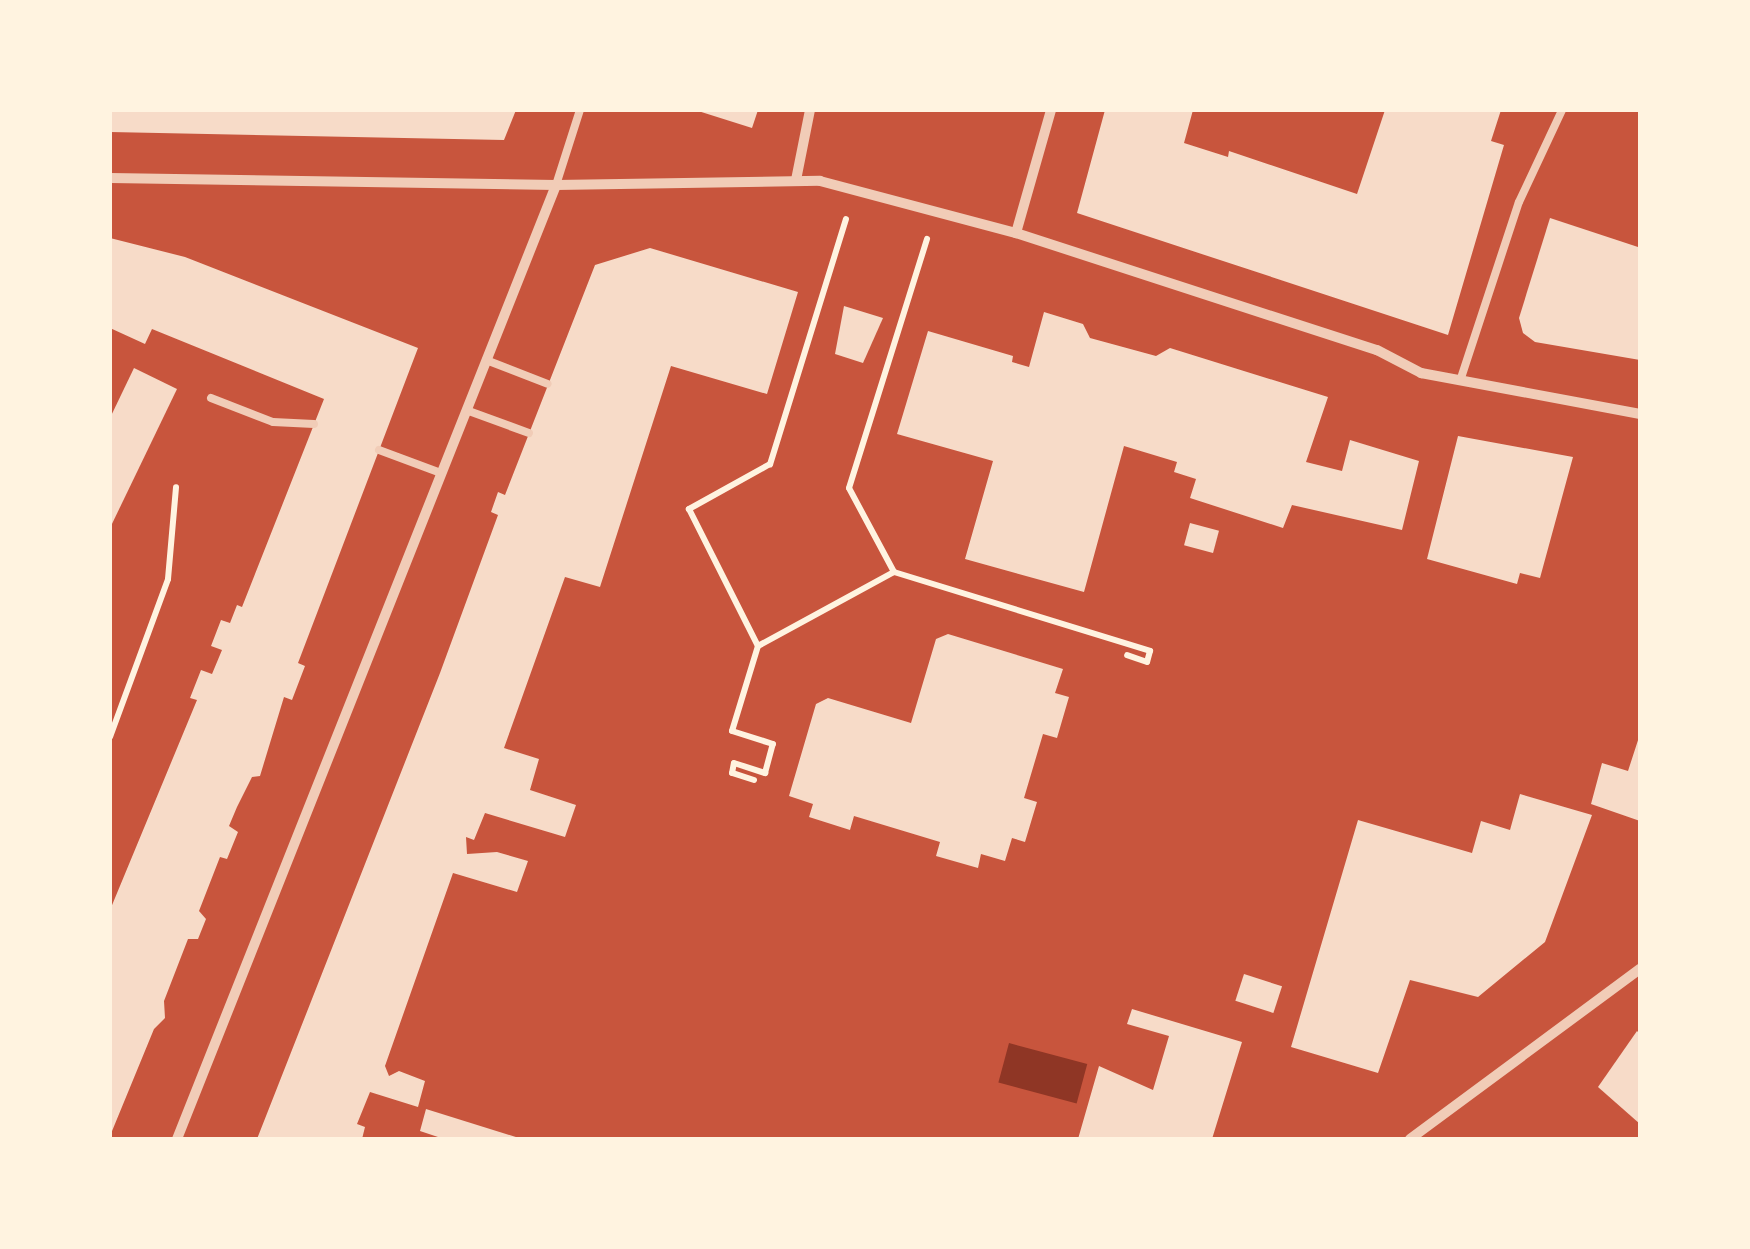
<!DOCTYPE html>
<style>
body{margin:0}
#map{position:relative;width:1750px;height:1249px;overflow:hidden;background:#c8553d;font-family:Inter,sans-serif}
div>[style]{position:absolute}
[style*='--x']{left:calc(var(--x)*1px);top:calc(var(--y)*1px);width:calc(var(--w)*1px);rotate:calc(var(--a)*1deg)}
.water>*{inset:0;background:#8f3625;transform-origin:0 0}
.building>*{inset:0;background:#f7dbc8;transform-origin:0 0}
.path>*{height:6px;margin:-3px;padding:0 3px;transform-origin:3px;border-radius:3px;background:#fff3e0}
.service>*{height:8px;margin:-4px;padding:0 4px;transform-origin:4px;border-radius:4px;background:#f1ccb7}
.minor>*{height:10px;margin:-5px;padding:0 5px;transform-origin:5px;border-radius:5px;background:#f1ccb7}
span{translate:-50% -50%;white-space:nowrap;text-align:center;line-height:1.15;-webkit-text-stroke:10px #fff3e0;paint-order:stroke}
.frame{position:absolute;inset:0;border:112px solid #fff3e0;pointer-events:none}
</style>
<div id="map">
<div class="water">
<div style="left:1009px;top:1043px;width:81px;height:41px;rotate:15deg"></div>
</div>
<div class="building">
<div style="clip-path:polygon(110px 110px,516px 110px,504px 140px,110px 132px)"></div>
<div style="clip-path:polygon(695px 110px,758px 110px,752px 128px)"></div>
<div style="clip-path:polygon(1105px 110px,1193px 110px,1184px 143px,1228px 157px,1229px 151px,1357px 194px,1385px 110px,1501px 110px,1491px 141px,1504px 145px,1448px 335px,1077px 213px)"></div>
<div style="clip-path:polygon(1550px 218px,1638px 247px,1640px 360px,1535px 342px,1523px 333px,1519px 318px)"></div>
<div style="clip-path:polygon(110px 238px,185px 257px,418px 348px,298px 663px,305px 666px,292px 700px,284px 697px,260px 776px,252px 777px,237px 807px,229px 826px,238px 832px,227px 859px,220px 857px,199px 911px,206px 919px,198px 939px,188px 939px,164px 1001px,165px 1018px,154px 1029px,110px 1136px,110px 910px,197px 700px,190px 698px,201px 670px,212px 674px,222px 650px,211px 646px,221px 620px,230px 623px,237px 605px,242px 607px,324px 399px,152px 329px,145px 344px,110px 328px)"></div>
<div style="clip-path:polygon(650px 248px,798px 292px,767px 394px,671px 366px,600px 587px,565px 577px,504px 748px,539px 759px,530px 790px,576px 805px,565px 837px,485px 813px,474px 840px,466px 837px,467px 854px,497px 852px,528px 861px,517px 892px,453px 873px,385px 1066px,389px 1076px,399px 1071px,425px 1081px,418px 1107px,370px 1092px,357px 1124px,365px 1127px,362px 1139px,257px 1139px,440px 673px,498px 515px,491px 512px,498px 492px,505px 495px,595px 265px)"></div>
<div style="clip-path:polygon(844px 306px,883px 318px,863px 363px,835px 354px)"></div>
<div style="clip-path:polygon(1044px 312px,1083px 324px,1090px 338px,1156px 356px,1170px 348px,1328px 397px,1306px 462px,1342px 471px,1350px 440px,1419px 461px,1402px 530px,1292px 505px,1283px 528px,1190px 498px,1196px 479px,1174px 472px,1177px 462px,1124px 446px,1084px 592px,965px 559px,993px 461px,897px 434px,928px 331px,1013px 356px,1012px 362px,1029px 367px)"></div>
<div style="clip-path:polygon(134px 368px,177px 389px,110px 528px,110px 418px)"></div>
<div style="clip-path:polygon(1458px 436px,1573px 457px,1540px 578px,1520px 573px,1517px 584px,1427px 559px)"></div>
<div style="left:1190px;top:523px;width:30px;height:23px;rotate:15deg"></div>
<div style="clip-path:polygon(948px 634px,1063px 669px,1055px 693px,1069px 697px,1057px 738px,1043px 734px,1024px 798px,1037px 802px,1025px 842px,1012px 838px,1005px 861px,981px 854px,978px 868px,936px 856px,940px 842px,854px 816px,850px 830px,809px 817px,813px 804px,789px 796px,816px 704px,828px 698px,911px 723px,936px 639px)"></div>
<div style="clip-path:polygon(1640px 734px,1640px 821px,1591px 804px,1602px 763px,1628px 771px)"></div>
<div style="clip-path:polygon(1520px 794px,1592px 815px,1545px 942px,1478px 997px,1410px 980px,1378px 1073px,1291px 1047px,1358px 820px,1472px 853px,1481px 821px,1510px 830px)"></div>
<div style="left:1244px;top:974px;width:40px;height:28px;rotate:18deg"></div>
<div style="clip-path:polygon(1132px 1009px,1242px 1042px,1212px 1139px,1078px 1139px,1099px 1066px,1153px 1090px,1169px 1036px,1127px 1024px)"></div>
<div style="clip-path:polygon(1637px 1031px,1640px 1034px,1640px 1124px,1598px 1087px)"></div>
<div style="clip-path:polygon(426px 1109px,519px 1138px,518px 1139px,444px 1139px,420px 1131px)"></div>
</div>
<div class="path">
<div style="--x:846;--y:219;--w:257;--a:107.2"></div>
<div style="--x:770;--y:464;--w:93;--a:150.9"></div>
<div style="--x:689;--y:509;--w:153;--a:63.3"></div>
<div style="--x:758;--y:646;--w:155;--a:-28.6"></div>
<div style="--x:894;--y:572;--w:95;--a:-118.2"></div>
<div style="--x:849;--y:488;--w:261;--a:-72.6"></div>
<div style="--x:894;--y:572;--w:268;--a:17.1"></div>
<div style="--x:1150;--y:651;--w:11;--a:105"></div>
<div style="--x:1147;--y:662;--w:21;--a:-161"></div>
<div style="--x:110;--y:737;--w:168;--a:-69.8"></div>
<div style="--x:168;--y:579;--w:92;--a:-85"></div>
<div style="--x:754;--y:780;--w:23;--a:-162"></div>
<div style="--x:732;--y:773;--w:10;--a:-79"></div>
<div style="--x:734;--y:763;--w:33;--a:18"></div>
<div style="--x:765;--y:773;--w:30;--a:-75"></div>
<div style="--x:773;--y:744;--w:43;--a:-162.4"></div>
<div style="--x:732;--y:731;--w:89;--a:-73"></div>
</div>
<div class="service">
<div style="--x:556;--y:185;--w:79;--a:-72.3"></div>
<div style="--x:486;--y:360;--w:66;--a:21.2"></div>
<div style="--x:1460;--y:381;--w:188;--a:-71.8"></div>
<div style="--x:1519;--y:202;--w:102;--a:-64.9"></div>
<div style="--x:211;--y:398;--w:66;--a:21.2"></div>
<div style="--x:273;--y:422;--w:41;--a:2.8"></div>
<div style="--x:466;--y:410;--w:67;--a:20.1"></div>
<div style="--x:379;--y:450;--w:66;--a:20.4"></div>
</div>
<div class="minor">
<div style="--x:110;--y:178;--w:446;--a:0.9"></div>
<div style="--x:556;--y:185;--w:264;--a:-0.9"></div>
<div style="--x:820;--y:181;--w:203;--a:14.9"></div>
<div style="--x:1016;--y:233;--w:379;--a:18"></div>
<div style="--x:1377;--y:350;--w:50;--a:27.6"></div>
<div style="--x:1421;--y:373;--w:223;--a:10.6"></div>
<div style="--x:796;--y:180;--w:71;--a:-78.7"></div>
<div style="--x:1016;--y:233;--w:128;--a:-74.1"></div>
<div style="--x:177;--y:1139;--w:1027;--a:-68.33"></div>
<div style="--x:1410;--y:1139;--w:286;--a:-36.5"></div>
</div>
<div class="frame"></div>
</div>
